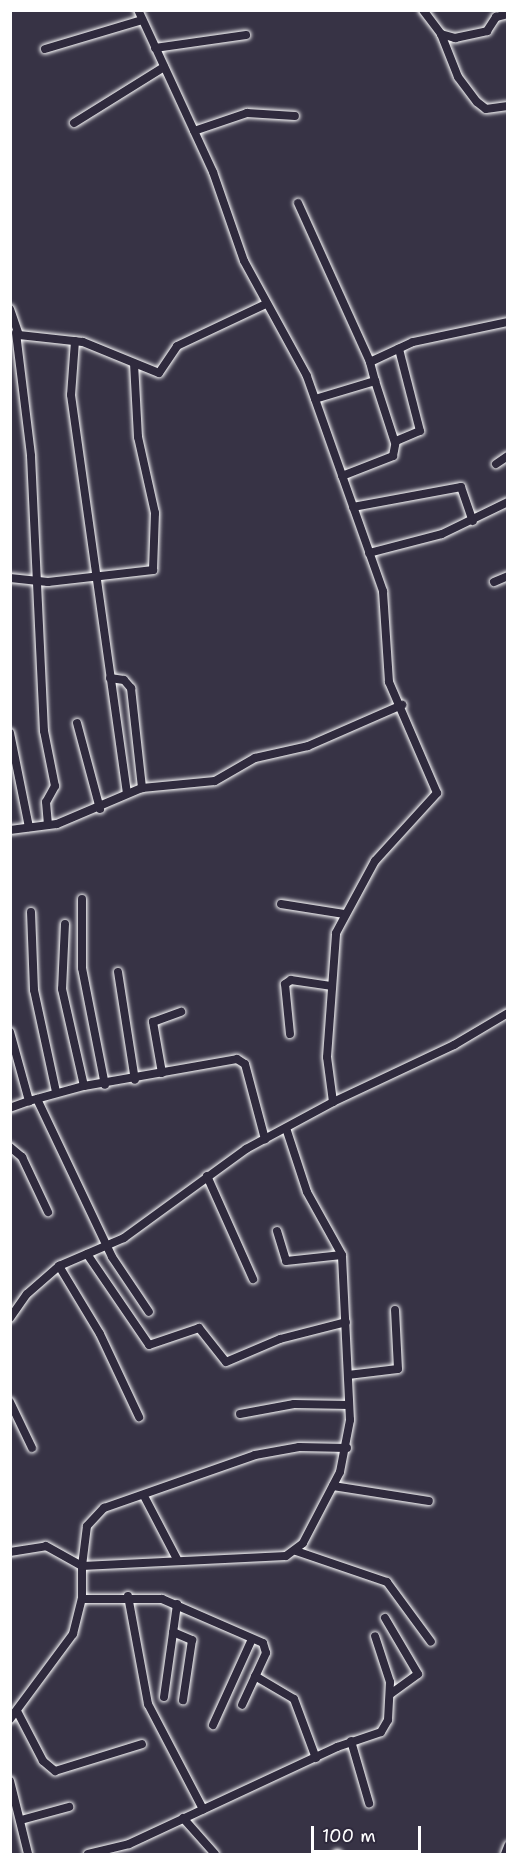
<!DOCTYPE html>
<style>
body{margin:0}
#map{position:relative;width:518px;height:1865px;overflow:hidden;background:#373345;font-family:"Shantell Sans",sans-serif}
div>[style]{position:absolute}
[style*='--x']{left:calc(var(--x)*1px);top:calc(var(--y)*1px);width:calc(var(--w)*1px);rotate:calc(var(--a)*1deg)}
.roads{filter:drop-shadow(0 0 2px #fff) drop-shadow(0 0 2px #fff)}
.minor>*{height:8px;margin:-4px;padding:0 4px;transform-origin:4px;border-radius:4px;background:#2f2a3d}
span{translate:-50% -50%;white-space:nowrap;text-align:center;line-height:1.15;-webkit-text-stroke:4.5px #2f2a3d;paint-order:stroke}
.frame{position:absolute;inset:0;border:12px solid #fff;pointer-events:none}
.scale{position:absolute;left:311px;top:1826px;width:110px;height:27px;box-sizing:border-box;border:3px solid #fff;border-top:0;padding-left:8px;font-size:18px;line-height:21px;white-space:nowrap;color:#fff;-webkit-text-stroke:4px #2f2a3d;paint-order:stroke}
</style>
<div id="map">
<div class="roads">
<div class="minor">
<div style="--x:423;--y:10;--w:30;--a:53"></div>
<div style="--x:441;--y:34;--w:15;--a:16"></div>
<div style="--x:455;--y:38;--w:33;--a:-12"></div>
<div style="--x:487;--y:31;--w:17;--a:-57"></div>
<div style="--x:496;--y:17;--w:12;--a:-14"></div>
<div style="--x:441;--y:34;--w:46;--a:68.4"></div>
<div style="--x:458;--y:77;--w:31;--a:53"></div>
<div style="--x:477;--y:102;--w:11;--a:38"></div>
<div style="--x:486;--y:109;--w:22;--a:-8"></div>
<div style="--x:155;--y:48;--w:92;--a:-8.1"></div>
<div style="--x:45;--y:49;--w:101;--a:-16.6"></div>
<div style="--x:74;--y:123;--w:106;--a:-31.9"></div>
<div style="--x:194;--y:131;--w:56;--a:-18.8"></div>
<div style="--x:247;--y:113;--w:48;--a:3.6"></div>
<div style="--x:298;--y:203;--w:175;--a:65.6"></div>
<div style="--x:10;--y:309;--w:28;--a:71"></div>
<div style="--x:19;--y:335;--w:64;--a:6.2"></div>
<div style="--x:83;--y:342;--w:82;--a:22.2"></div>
<div style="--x:159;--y:373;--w:32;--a:-56"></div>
<div style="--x:177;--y:346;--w:98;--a:-25.3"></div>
<div style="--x:16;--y:333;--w:124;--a:83"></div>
<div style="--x:31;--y:456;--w:275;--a:87.3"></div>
<div style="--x:44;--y:731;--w:56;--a:78.7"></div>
<div style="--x:55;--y:786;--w:18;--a:119"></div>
<div style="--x:46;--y:802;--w:22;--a:85"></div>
<div style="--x:75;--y:341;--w:54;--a:94.2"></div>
<div style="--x:71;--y:395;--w:402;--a:82"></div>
<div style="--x:375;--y:381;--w:65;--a:72.1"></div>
<div style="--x:315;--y:399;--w:63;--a:-16.7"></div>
<div style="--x:375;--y:381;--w:20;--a:-105"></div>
<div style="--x:370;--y:362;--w:47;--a:-24.9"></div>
<div style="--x:413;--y:342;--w:97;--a:-11.9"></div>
<div style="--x:496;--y:464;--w:14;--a:-34"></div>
<div style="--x:342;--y:476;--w:55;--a:-21.4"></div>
<div style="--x:393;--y:456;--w:15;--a:-79"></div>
<div style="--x:396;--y:441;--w:26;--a:-23"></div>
<div style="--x:420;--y:431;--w:85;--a:-104.4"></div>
<div style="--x:353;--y:507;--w:110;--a:-10.5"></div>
<div style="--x:461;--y:487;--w:36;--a:71"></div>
<div style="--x:369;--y:553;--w:75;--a:-14.6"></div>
<div style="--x:442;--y:534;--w:73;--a:-25.9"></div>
<div style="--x:10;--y:578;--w:38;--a:6"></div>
<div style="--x:48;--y:582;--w:106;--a:-6.5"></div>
<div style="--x:153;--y:570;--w:57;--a:-88"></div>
<div style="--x:155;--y:513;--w:78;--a:-102.6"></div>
<div style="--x:138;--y:437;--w:73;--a:-93.1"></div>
<div style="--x:494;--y:582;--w:15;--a:-23"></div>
<div style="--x:110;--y:678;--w:14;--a:8"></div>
<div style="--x:124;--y:680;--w:11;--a:49"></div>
<div style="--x:131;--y:688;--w:101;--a:83.7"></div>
<div style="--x:77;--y:723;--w:89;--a:75"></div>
<div style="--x:10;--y:733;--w:96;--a:78.6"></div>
<div style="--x:10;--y:830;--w:47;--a:-7.3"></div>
<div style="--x:57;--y:824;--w:92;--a:-23"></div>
<div style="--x:142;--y:788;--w:73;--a:-5.5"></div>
<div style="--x:215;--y:781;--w:46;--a:-29.9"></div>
<div style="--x:255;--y:758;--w:54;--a:-12.8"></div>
<div style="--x:308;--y:746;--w:103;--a:-23.6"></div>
<div style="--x:82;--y:899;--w:69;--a:90"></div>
<div style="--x:82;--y:968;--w:119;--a:78.9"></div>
<div style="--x:281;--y:904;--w:64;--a:9"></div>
<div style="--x:31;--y:912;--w:78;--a:87.8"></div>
<div style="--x:34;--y:990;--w:104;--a:77.8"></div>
<div style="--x:65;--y:924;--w:65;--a:92.6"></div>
<div style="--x:62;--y:989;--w:99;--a:77.2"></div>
<div style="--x:118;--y:972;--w:109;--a:81.1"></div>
<div style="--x:10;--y:1032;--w:72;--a:74.6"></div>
<div style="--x:29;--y:1101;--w:20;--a:160"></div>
<div style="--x:290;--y:1034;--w:50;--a:-95.7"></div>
<div style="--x:285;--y:984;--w:7;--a:-34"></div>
<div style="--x:291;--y:980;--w:40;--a:8.5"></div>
<div style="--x:162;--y:1073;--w:52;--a:-100"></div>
<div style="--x:153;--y:1022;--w:30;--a:-20"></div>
<div style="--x:37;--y:1099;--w:175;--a:64.6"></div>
<div style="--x:112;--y:1257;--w:66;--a:56.1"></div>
<div style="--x:29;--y:1101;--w:57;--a:-15.3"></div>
<div style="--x:84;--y:1086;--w:155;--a:-10"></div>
<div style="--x:237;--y:1059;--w:9;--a:32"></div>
<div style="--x:245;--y:1064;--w:78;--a:75.1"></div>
<div style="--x:333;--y:1102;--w:134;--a:-25.2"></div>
<div style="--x:454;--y:1045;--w:63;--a:-30.7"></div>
<div style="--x:10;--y:1147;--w:16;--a:40"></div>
<div style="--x:22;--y:1157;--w:61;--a:64.7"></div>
<div style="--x:207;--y:1176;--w:113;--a:65.9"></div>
<div style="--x:277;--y:1231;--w:31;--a:73"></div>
<div style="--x:286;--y:1261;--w:56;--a:-6.1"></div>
<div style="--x:87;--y:1254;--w:110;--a:55.7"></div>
<div style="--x:149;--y:1345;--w:53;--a:-18.8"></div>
<div style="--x:199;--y:1328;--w:43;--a:51.5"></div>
<div style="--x:226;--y:1362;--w:59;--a:-23.1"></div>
<div style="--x:280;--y:1339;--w:68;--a:-14.4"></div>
<div style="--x:59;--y:1266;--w:79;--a:58.9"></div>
<div style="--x:100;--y:1334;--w:92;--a:64.8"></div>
<div style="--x:10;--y:1318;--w:29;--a:-55"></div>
<div style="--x:27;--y:1294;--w:43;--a:-41.2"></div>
<div style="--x:59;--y:1266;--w:71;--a:-23.3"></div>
<div style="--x:124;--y:1238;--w:151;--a:-36.1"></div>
<div style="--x:246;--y:1149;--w:99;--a:-28.4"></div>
<div style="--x:333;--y:1102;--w:45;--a:-97.6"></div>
<div style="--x:327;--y:1057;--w:124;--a:-85.8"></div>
<div style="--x:336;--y:933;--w:82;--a:-61.6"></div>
<div style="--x:375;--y:861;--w:92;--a:-47.6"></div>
<div style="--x:437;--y:793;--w:121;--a:-113.4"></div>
<div style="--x:389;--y:682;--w:91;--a:-93.8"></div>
<div style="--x:383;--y:591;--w:228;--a:-109.5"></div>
<div style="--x:307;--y:376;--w:131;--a:-118.7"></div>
<div style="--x:244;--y:261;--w:94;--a:-109.2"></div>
<div style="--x:213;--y:172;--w:179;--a:-114.8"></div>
<div style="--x:348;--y:1375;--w:50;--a:-6.8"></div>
<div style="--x:398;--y:1369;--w:59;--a:-92.9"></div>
<div style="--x:10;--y:1402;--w:51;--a:64.4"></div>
<div style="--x:240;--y:1414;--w:55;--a:-10.5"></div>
<div style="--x:294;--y:1404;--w:55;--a:1"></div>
<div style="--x:333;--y:1486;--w:97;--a:8.9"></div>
<div style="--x:144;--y:1496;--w:71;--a:62.4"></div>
<div style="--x:296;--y:1551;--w:96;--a:18.8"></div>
<div style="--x:387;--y:1582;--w:74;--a:53.7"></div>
<div style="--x:10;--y:1552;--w:36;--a:-9"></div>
<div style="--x:46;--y:1546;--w:41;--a:29.1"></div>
<div style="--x:82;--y:1566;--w:40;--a:-82.9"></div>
<div style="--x:87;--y:1526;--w:25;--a:-47"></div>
<div style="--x:104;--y:1508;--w:160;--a:-19.3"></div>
<div style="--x:255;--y:1455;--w:45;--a:-10.3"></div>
<div style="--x:299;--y:1447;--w:48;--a:1.2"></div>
<div style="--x:128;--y:1596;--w:110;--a:79.5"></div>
<div style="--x:148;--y:1704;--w:119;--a:62.4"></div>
<div style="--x:82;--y:1599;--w:80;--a:0"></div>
<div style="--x:162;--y:1599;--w:110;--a:23.5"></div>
<div style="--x:263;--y:1643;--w:10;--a:73"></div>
<div style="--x:266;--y:1653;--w:57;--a:114.8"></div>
<div style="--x:385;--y:1618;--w:65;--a:59.5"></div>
<div style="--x:418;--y:1674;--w:34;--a:144"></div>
<div style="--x:173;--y:1632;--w:21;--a:23"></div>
<div style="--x:192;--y:1640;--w:61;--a:98.5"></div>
<div style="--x:255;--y:1676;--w:45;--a:30.5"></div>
<div style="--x:294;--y:1699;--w:63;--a:69.6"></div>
<div style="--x:164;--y:1697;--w:94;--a:-82"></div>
<div style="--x:17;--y:1711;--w:56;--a:62.5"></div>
<div style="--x:43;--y:1761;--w:16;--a:40"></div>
<div style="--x:55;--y:1771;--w:91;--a:-17.2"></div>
<div style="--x:10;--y:1719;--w:106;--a:-53.5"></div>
<div style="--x:73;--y:1634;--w:36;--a:-76"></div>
<div style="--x:82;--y:1599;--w:33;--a:-90"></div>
<div style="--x:82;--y:1566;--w:204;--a:-2.8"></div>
<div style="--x:286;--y:1556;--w:21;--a:-37"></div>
<div style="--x:303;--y:1543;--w:80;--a:-62.5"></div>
<div style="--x:340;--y:1472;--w:53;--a:-79.1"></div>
<div style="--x:350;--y:1420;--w:165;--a:-92.8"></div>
<div style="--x:342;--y:1255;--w:72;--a:-119.1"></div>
<div style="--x:307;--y:1192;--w:67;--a:-108.2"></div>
<div style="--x:213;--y:1725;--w:94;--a:-65.6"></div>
<div style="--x:351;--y:1741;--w:65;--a:73.8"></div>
<div style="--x:10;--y:1781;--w:75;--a:76.1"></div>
<div style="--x:183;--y:1818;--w:48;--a:48.4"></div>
<div style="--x:21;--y:1820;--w:50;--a:-15.2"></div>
<div style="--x:88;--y:1854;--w:42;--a:-13.7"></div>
<div style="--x:129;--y:1844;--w:230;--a:-25"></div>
<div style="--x:337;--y:1747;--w:46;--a:-18.8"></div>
<div style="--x:381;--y:1732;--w:14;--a:-60"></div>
<div style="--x:388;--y:1720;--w:38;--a:-87"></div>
<div style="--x:390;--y:1682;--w:48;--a:-108.1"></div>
<div style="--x:337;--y:1854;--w:1;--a:0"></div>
<div style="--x:505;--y:1854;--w:9;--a:-69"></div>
</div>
</div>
<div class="frame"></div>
<div class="scale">100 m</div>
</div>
